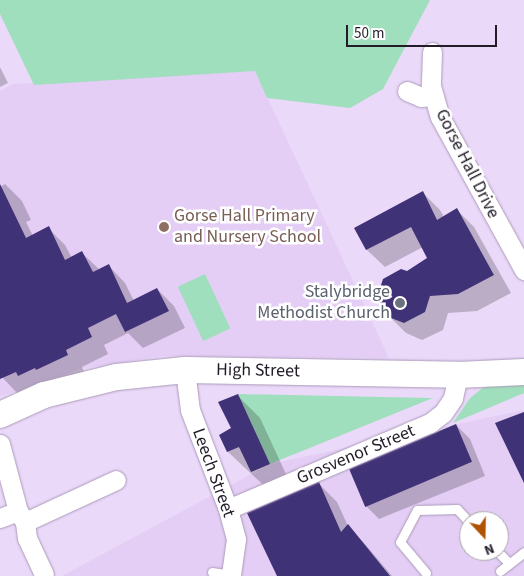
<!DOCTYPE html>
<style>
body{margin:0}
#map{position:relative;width:524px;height:576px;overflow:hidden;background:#ebd9f9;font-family:"Source Sans 3",sans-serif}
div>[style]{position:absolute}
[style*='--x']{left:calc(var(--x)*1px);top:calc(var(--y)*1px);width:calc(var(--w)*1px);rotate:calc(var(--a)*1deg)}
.built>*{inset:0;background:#e4cef5}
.green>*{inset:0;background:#9fdfbd;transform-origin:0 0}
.shadow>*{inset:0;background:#0003}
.building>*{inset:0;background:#403276;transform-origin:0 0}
.roads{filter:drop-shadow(0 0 1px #ab9ab9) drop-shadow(0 0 1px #ab9ab9)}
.lane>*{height:9px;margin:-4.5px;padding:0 4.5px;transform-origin:4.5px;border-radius:4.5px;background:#fff}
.street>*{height:19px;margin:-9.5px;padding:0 9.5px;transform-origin:9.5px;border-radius:9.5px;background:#fff}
.secondary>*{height:26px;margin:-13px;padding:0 13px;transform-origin:13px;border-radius:13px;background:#fff}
.dots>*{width:14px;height:14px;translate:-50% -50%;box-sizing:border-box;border:2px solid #fff;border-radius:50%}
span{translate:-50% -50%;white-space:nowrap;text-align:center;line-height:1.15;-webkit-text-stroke:5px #fff;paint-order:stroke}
.street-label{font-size:18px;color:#231c28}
.education-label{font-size:18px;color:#785e54}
.left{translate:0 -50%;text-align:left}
.worship-label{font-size:18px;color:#5b616d}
.right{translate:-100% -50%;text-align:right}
.north{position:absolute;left:459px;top:511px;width:50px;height:50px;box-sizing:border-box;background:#fff;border:1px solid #a7a4a9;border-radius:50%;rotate:159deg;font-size:14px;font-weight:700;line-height:20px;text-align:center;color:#231c28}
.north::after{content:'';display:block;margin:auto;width:18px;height:22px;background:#b05300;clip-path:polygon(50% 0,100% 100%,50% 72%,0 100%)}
.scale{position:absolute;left:346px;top:25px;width:151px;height:22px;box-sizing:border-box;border:2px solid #231c28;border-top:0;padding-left:6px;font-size:15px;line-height:18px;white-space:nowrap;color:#231c28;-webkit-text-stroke:4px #fff;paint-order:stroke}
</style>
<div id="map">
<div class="built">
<div style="clip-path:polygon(255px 71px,389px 358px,163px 356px,78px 369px,48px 382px,0 396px,0 91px,13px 84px)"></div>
<div style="clip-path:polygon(evenodd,524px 410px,524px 576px,62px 576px,270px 464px,524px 410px,469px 521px,499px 521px,499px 551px,469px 551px,469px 521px)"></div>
</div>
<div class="green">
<div style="clip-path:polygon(0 0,430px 0,383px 89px,350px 108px,267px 98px,255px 71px,34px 85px,0 14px)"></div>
<div style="left:205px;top:274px;width:60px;height:30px;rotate:65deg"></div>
<div style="clip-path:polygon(524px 384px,524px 393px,453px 423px,470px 398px,485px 386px)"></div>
<div style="clip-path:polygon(238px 394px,430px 398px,433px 398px,270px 464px)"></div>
</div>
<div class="shadow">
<div style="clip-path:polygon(0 67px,8px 83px,0 87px)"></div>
<div style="clip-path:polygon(5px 184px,22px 201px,31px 220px,26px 222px,33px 236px,48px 228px,65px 245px,72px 258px,82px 253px,100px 270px,109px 266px,125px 283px,134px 301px,157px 289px,174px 306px,185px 328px,143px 348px,128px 333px,104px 345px,108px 354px,82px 367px,84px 372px,19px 395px,0 375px,0 187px)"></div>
<div style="clip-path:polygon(423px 193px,440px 210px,444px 217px,457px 210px,474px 227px,511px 293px,477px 311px,448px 313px,443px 330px,422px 340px,406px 333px,388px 315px,407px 272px,429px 258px,423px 247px,385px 267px,367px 250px,355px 228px)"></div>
<div style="clip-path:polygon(237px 395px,260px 418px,292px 487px,274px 495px,228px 452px,221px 435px,232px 429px)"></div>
<div style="clip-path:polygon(456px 425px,470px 439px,485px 476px,379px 519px,365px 505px)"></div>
<div style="clip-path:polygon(319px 484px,337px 502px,348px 526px,365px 544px,392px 576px,278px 576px)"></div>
</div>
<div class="building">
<div style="clip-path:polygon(0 184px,26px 238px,49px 226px,65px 260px,82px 251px,93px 272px,109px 264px,127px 303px,157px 288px,169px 311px,125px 332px,116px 314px,88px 328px,92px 337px,66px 350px,68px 355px,36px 370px,35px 368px,18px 376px,16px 372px,0 379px)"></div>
<div style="clip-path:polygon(423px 191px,437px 220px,457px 208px,494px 275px,458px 294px,430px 296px,425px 312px,404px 323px,386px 316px,377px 297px,383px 279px,401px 269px,407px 271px,427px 258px,411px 227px,366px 250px,354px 228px)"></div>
<div style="clip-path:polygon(238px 394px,270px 464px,251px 472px,239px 447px,227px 452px,219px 435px,231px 428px,218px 402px)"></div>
<div style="clip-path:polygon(524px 412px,524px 483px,495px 423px)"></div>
<div style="left:456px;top:424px;width:41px;height:116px;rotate:67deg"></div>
<div style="clip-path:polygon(319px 482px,341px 532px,348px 524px,390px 576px,277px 576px,247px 513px)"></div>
</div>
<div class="roads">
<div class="lane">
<div style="--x:497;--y:551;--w:17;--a:45"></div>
<div style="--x:500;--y:571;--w:31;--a:-38"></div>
<div style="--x:212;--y:572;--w:19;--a:9"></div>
<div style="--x:426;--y:573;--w:40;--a:-130"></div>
<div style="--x:400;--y:542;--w:36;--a:-62"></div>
<div style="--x:417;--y:510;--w:40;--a:-1.4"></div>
<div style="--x:457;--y:509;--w:18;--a:47"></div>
</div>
<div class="street">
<div style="--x:432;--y:52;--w:34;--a:92"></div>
<div style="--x:431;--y:86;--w:32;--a:74"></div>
<div style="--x:440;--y:117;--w:175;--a:61.2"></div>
<div style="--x:407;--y:91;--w:15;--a:23"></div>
<div style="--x:421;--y:97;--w:13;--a:-4"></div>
<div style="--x:185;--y:370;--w:40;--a:82.9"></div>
<div style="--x:190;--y:410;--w:106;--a:69"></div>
<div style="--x:228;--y:509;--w:31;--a:75"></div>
<div style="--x:236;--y:539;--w:37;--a:98"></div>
<div style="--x:0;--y:444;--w:69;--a:75"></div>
<div style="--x:18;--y:511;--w:13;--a:58"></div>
<div style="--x:25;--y:522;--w:16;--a:83"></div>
<div style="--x:27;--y:538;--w:40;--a:65"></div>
<div style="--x:228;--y:509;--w:220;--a:-23.1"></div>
<div style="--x:430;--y:423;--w:16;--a:-38"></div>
<div style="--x:443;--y:413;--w:18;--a:-56"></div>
<div style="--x:453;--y:398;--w:24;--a:-78"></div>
<div style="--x:0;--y:518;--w:19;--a:-21"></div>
<div style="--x:25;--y:522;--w:100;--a:-24.8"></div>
</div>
<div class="secondary">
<div style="--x:0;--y:415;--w:48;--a:-24.4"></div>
<div style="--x:44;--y:395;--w:75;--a:-13.9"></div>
<div style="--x:117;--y:377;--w:68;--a:-5.9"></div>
<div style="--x:185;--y:370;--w:273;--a:1"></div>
<div style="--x:458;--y:375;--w:66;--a:-2.6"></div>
</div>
</div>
<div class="dots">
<div style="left:164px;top:227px;background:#8d6e63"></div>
<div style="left:400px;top:303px;background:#6b7280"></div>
</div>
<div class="street-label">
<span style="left:467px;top:164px;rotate:63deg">Gorse Hall Drive</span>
<span style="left:258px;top:371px;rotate:1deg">High Street</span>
<span style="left:356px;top:455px;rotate:-23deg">Grosvenor Street</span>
<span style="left:213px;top:473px;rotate:70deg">Leech Street</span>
</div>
<div class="education-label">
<span class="left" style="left:174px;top:227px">Gorse Hall Primary<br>and Nursery School</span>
</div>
<div class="worship-label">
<span class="right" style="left:390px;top:303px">Stalybridge<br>Methodist Church</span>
</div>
<div class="north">N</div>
<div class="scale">50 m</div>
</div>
